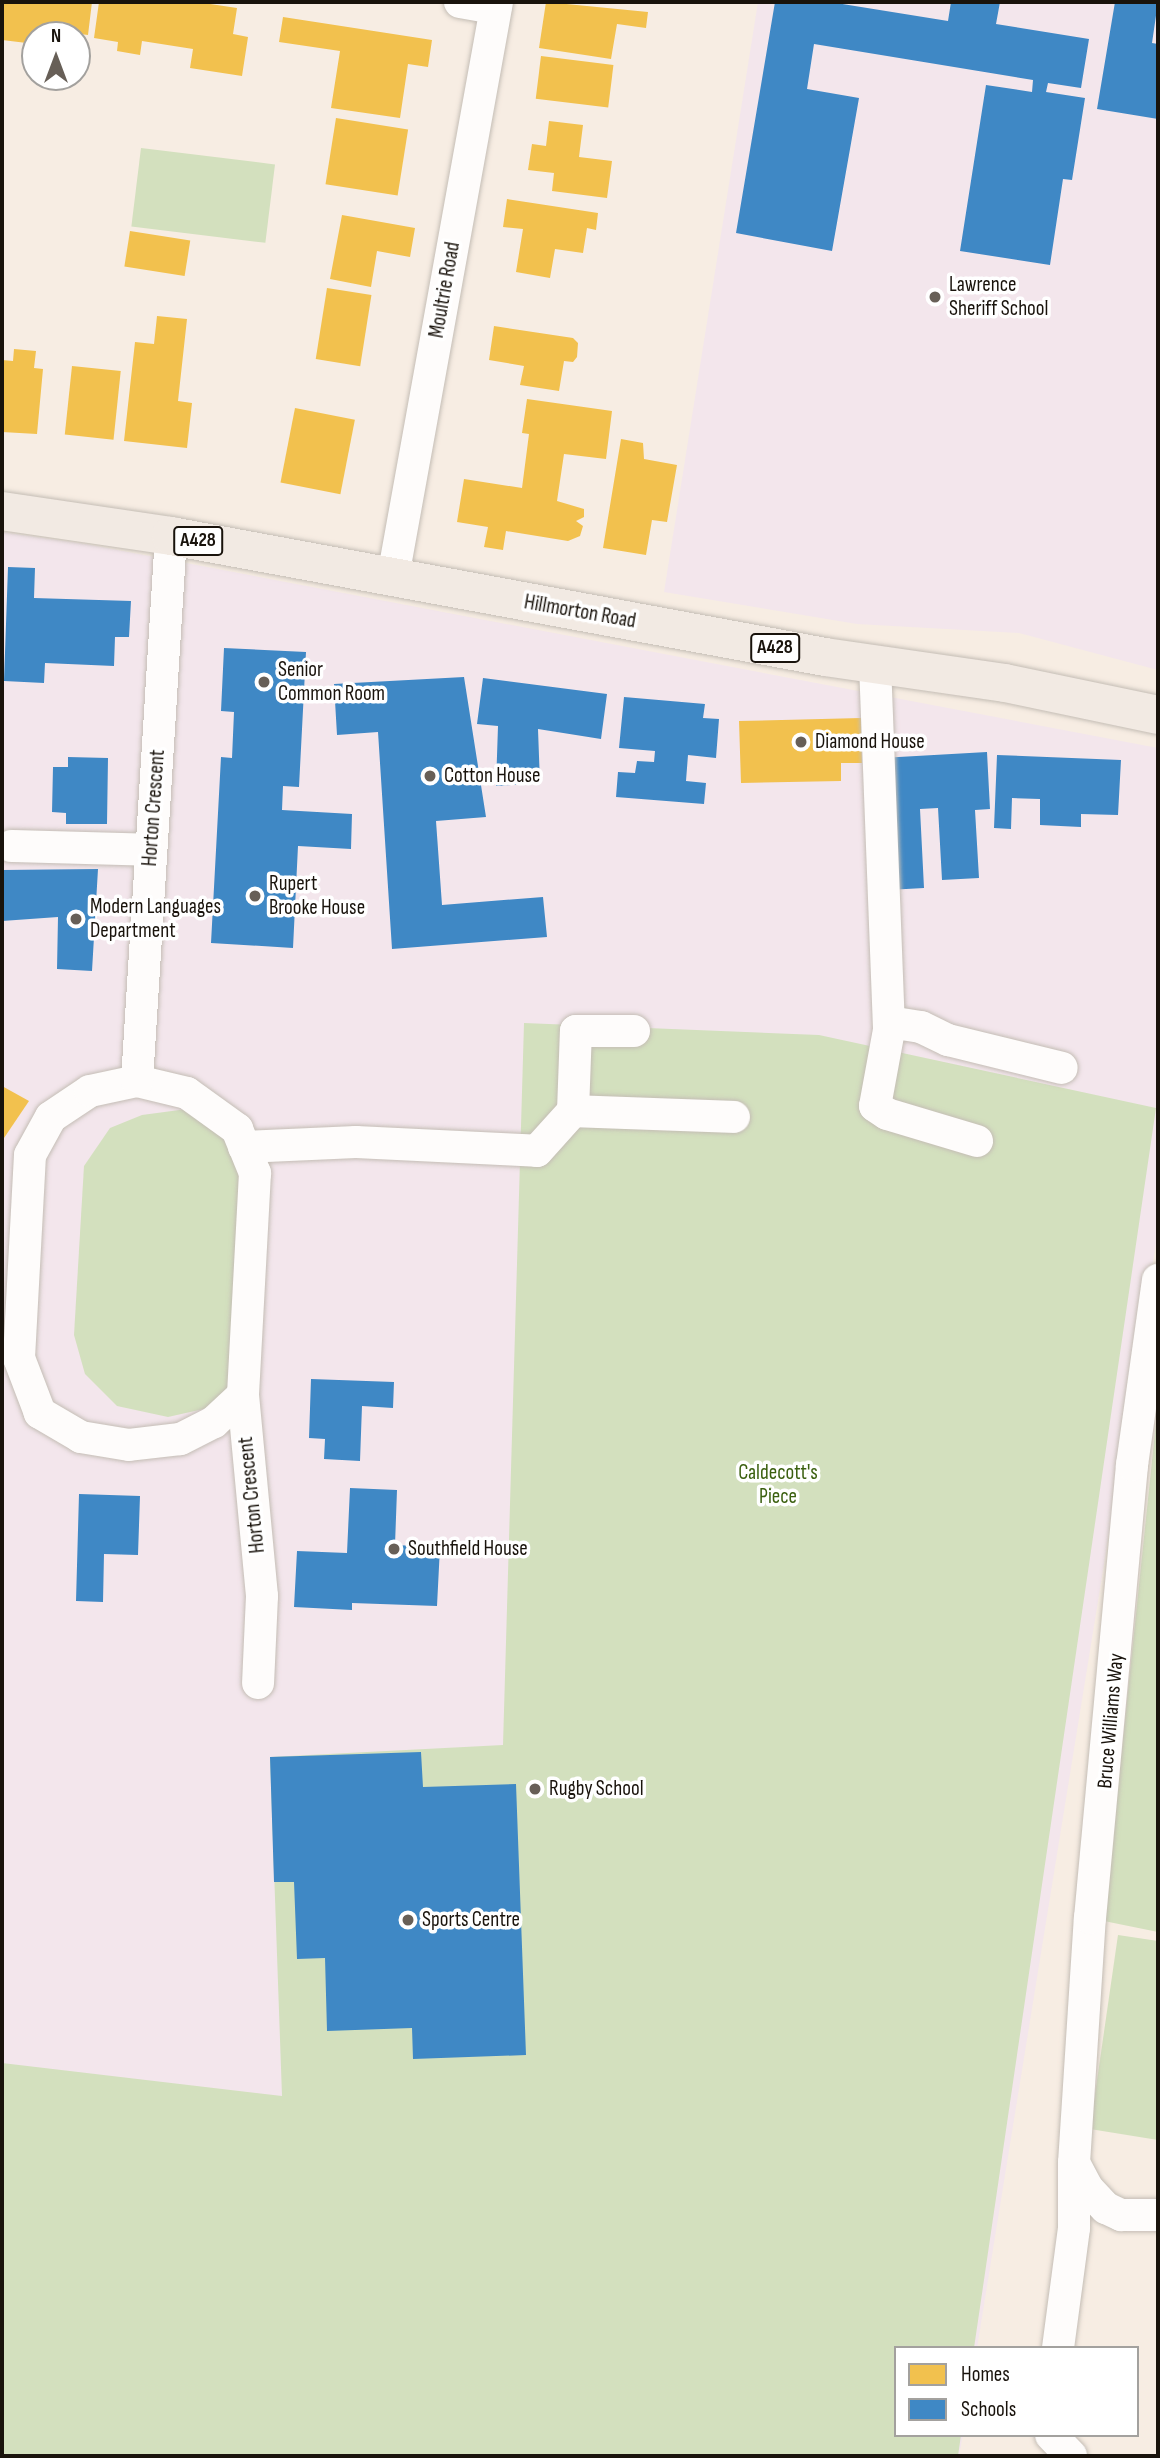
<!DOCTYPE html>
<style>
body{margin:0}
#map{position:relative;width:1160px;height:2458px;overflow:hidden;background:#f7ede3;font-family:"Sofia Sans Condensed",sans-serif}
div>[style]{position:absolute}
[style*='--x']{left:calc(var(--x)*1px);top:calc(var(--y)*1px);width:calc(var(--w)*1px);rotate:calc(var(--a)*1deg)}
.education>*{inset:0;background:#f3e6ec}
.green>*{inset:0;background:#d3e0be;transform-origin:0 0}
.homes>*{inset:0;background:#f2c14e;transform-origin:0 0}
.schools>*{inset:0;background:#3f88c5}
.roads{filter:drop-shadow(0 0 2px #c4bdb5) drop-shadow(0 0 2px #c4bdb5)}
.minor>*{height:32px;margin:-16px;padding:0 16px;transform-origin:16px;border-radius:16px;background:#fefcfb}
.highway>*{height:38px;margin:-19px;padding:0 19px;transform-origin:19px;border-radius:19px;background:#f2eae3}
.dots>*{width:19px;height:19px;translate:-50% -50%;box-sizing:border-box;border:4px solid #fff;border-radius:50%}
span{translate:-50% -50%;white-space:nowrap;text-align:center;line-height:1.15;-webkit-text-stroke:7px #fff;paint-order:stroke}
.shield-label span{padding:2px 5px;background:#fff;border:2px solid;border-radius:5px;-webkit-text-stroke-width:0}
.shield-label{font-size:19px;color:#19130c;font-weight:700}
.poi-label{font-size:21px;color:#19130c}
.left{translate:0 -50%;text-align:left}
.street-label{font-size:21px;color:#19130c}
.park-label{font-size:21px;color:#3b6010}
.frame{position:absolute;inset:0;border:4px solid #19130c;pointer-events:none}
.legend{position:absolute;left:894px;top:2346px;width:245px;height:91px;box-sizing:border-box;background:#fff;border:2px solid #a3a19e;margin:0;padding:9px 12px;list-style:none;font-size:21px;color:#19130c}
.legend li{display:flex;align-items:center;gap:14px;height:35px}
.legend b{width:35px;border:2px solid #a3a19e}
.north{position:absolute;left:21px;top:21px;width:70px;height:70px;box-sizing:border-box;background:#fff;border:2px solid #a3a19e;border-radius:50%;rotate:0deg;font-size:19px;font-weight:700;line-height:28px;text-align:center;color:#19130c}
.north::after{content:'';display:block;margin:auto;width:24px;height:32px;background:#675f57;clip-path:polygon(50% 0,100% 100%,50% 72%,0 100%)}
</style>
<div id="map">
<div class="education">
<div style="clip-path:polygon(758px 2px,1158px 2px,1158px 670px,1019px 633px,857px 624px,664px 592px)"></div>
<div style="clip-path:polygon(2px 532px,86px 544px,1158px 748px,1158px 1231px,977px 2348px,896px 2348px,896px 2435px,963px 2435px,959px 2456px,2px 2456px)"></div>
</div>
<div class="green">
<div style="left:141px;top:148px;width:135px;height:79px;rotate:7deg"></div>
<div style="clip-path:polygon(524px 1023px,819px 1035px,1156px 1108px,974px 2348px,896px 2348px,896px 2435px,961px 2435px,958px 2456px,2px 2456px,2px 2063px,282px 2096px,270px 1757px,503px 1745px)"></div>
<div style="clip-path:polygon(187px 1109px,253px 1143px,239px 1389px,208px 1408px,168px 1417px,117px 1406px,85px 1374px,74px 1335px,84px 1166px,110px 1128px,142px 1115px)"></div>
<div style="clip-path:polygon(1158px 1403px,1158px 1932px,1104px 1921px)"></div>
<div style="clip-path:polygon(1118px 1935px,1158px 1941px,1158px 2140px,1090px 2129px)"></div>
</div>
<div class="homes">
<div style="clip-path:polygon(2px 2px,92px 2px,88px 35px,42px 29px,41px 35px,35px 35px,35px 44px,2px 40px)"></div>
<div style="clip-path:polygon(99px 2px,197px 2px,237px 8px,233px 34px,248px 37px,242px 76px,190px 68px,193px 49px,142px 41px,140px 55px,117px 51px,118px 42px,94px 38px)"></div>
<div style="clip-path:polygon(546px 2px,648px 12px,646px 28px,617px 24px,611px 59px,539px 48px)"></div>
<div style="clip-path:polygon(283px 17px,432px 40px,428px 67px,408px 64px,400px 118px,331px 108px,340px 51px,279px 42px)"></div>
<div style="left:541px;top:56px;width:73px;height:43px;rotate:7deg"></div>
<div style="left:336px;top:118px;width:73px;height:67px;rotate:9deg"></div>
<div style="clip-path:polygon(549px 121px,583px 125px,579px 157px,612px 161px,607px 198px,552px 191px,554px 173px,528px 170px,532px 144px,546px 146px)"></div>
<div style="clip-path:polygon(507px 199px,598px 213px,596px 230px,587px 228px,583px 253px,555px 249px,550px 278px,516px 272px,523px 229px,503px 227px)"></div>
<div style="clip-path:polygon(342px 215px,415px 228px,410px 257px,377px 251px,371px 287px,330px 279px)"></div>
<div style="left:130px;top:231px;width:61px;height:36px;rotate:9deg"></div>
<div style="left:327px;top:288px;width:45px;height:72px;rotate:9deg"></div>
<div style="clip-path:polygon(157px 316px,187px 319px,178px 401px,192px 403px,187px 448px,124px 441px,135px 342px,154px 344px)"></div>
<div style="clip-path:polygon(494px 326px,573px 338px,578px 343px,577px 357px,573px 362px,564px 361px,559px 391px,520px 385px,524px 366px,489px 360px)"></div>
<div style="clip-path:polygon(14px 349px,36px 351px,34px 368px,43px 369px,37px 434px,2px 432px,2px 360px,13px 361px)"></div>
<div style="left:72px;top:366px;width:49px;height:69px;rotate:6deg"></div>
<div style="clip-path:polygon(527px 399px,612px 411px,606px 459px,564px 454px,557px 501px,584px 509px,584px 517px,576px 521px,583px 526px,580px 536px,568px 541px,506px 531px,503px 550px,484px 547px,488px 527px,457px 522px,464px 479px,522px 488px,529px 434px,522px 433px)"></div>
<div style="left:295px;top:408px;width:61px;height:76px;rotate:11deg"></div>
<div style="clip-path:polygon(621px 439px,643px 443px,644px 459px,677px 465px,667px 522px,652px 520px,646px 555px,603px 548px)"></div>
<div style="clip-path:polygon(861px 718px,862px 763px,841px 763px,841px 781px,741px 783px,739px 721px)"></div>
<div style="clip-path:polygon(2px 1086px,29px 1101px,2px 1141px)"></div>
</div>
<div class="schools">
<div style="clip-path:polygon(775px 2px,830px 2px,948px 21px,951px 2px,1000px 2px,996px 24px,1089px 39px,1081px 88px,1048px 83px,1046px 92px,1085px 98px,1072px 180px,1063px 179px,1050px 265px,960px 251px,986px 85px,1032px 92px,1033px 80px,814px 44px,807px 89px,859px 98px,832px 251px,736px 233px)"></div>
<div style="clip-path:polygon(1115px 2px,1158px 2px,1152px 43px,1158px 44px,1158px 119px,1097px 109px)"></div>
<div style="clip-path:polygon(8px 567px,35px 568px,34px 598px,131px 601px,129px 637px,115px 637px,114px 666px,45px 663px,44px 683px,4px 681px)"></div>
<div style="clip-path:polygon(224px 648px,306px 652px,299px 787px,283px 786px,282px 810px,352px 814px,351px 849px,298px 846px,293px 948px,211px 943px,221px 757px,232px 758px,234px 712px,221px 711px)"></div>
<div style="clip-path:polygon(464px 677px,486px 817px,436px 821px,442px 905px,543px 897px,547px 937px,392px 949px,378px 732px,337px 735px,334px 684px)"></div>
<div style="clip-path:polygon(483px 678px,607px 694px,601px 739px,538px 729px,540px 783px,496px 786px,498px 726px,477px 724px)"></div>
<div style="clip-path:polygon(624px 697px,705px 704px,703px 718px,719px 719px,716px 758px,688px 755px,686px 781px,706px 783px,704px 804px,616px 797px,618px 772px,635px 773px,637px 761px,654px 762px,655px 751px,619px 748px)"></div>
<div style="clip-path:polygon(987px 752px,990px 809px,975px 810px,979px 878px,942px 880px,938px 808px,920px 809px,924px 888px,888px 890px,881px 758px)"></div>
<div style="clip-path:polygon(997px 755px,1121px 760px,1118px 815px,1081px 814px,1081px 827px,1040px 825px,1040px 799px,1012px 798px,1011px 829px,994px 828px)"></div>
<div style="clip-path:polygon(68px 757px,108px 758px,107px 824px,66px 824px,66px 813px,52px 812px,53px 767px,68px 767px)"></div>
<div style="clip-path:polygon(98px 869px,92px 971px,57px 969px,58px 917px,2px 921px,2px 870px)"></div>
<div style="clip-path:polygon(311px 1379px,394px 1382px,393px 1408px,362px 1406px,360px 1461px,324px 1459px,325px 1439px,309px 1438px)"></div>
<div style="clip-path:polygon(350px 1488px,397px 1490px,395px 1545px,440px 1547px,437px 1606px,352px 1603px,352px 1610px,294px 1607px,297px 1551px,347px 1553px)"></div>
<div style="clip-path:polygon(79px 1494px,140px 1496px,138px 1555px,104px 1554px,103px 1602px,76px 1601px)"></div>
<div style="clip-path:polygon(421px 1752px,423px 1787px,516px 1784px,526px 2055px,413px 2059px,412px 2028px,327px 2031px,325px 1958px,297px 1959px,294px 1882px,274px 1882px,270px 1757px)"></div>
</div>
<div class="roads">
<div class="minor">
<div style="--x:460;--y:2;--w:36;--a:10"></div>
<div style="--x:393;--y:577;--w:584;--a:-79.75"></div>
<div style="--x:875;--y:664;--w:366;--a:87.8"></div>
<div style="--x:889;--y:1030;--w:77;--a:100.4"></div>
<div style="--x:875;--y:1106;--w:14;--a:34"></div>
<div style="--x:887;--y:1114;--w:94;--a:16.7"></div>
<div style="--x:11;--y:846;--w:140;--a:1.6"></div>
<div style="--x:889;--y:1022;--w:32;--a:9"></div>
<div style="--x:921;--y:1027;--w:30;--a:26"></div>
<div style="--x:948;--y:1040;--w:117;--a:13.8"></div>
<div style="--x:137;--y:1081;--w:51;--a:13.5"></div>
<div style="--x:187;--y:1093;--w:62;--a:35.8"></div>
<div style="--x:237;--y:1129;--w:48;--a:67.8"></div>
<div style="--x:255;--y:1173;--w:222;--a:93.1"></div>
<div style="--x:243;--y:1395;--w:40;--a:137"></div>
<div style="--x:214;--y:1422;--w:38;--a:153"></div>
<div style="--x:180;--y:1439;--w:51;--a:173.3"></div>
<div style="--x:129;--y:1445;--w:49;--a:-170.5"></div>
<div style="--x:81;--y:1437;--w:48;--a:-149.7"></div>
<div style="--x:40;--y:1413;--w:59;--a:-110.9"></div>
<div style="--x:19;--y:1358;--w:203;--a:-86.9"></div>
<div style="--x:30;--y:1155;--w:43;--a:-61.1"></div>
<div style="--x:51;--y:1117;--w:47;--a:-33.7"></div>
<div style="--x:90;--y:1091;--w:48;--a:-12"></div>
<div style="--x:137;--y:1081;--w:546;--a:-86.43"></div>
<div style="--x:573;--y:1111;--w:161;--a:2.1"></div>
<div style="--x:244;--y:1147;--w:112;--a:-2.6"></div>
<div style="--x:356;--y:1142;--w:181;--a:2.8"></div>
<div style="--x:537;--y:1151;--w:54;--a:-48"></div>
<div style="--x:573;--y:1111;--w:80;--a:-87.9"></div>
<div style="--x:576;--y:1031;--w:58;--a:0"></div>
<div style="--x:243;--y:1395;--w:202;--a:84.6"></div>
<div style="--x:262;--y:1596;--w:87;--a:92.6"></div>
<div style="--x:1074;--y:2163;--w:246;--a:-86.3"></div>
<div style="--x:1090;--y:1918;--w:455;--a:-84.7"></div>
<div style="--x:1132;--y:1465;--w:187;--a:-82"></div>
<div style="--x:1058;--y:2348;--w:121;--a:-82.4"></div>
<div style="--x:1074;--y:2228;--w:65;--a:-90"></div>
<div style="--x:1074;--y:2163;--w:30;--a:62"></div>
<div style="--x:1088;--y:2189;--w:26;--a:47"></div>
<div style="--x:1106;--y:2208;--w:17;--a:25"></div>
<div style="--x:1121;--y:2215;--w:37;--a:0"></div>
<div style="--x:1051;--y:2435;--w:29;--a:46"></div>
</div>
<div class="highway">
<div style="--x:2;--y:511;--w:171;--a:8.4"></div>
<div style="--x:171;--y:536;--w:665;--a:10.48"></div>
<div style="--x:825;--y:657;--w:182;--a:8.2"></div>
<div style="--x:1005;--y:683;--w:156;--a:11.8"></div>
</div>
</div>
<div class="dots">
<div style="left:935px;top:297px;background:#675f57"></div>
<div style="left:264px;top:682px;background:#675f57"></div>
<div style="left:801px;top:742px;background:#675f57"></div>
<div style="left:430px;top:776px;background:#675f57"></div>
<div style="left:255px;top:896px;background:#675f57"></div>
<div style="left:76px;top:919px;background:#675f57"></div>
<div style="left:394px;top:1549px;background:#675f57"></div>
<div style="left:535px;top:1789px;background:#675f57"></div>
<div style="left:408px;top:1920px;background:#675f57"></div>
</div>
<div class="shield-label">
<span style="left:198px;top:541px">A428</span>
<span style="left:775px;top:648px">A428</span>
</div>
<div class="poi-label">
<span class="left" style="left:949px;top:297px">Lawrence<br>Sheriff School</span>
<span class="left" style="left:278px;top:682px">Senior<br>Common Room</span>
<span class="left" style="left:815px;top:742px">Diamond House</span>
<span class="left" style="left:444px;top:776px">Cotton House</span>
<span class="left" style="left:269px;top:896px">Rupert<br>Brooke House</span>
<span class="left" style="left:90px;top:919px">Modern Languages<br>Department</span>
<span class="left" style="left:408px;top:1549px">Southfield House</span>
<span class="left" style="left:549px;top:1789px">Rugby School</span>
<span class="left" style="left:422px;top:1920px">Sports Centre</span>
</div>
<div class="street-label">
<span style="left:445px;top:290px;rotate:-80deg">Moultrie Road</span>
<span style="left:580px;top:612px;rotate:10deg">Hillmorton Road</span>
<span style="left:154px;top:808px;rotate:-86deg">Horton Crescent</span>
<span style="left:252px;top:1495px;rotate:-96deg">Horton Crescent</span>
<span style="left:1111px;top:1721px;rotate:-85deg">Bruce Williams Way</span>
</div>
<div class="park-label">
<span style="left:778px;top:1485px">Caldecott's<br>Piece</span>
</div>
<div class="frame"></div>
<ul class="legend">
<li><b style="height:19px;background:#f2c14e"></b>Homes</li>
<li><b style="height:19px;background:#3f88c5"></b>Schools</li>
</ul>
<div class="north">N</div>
</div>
